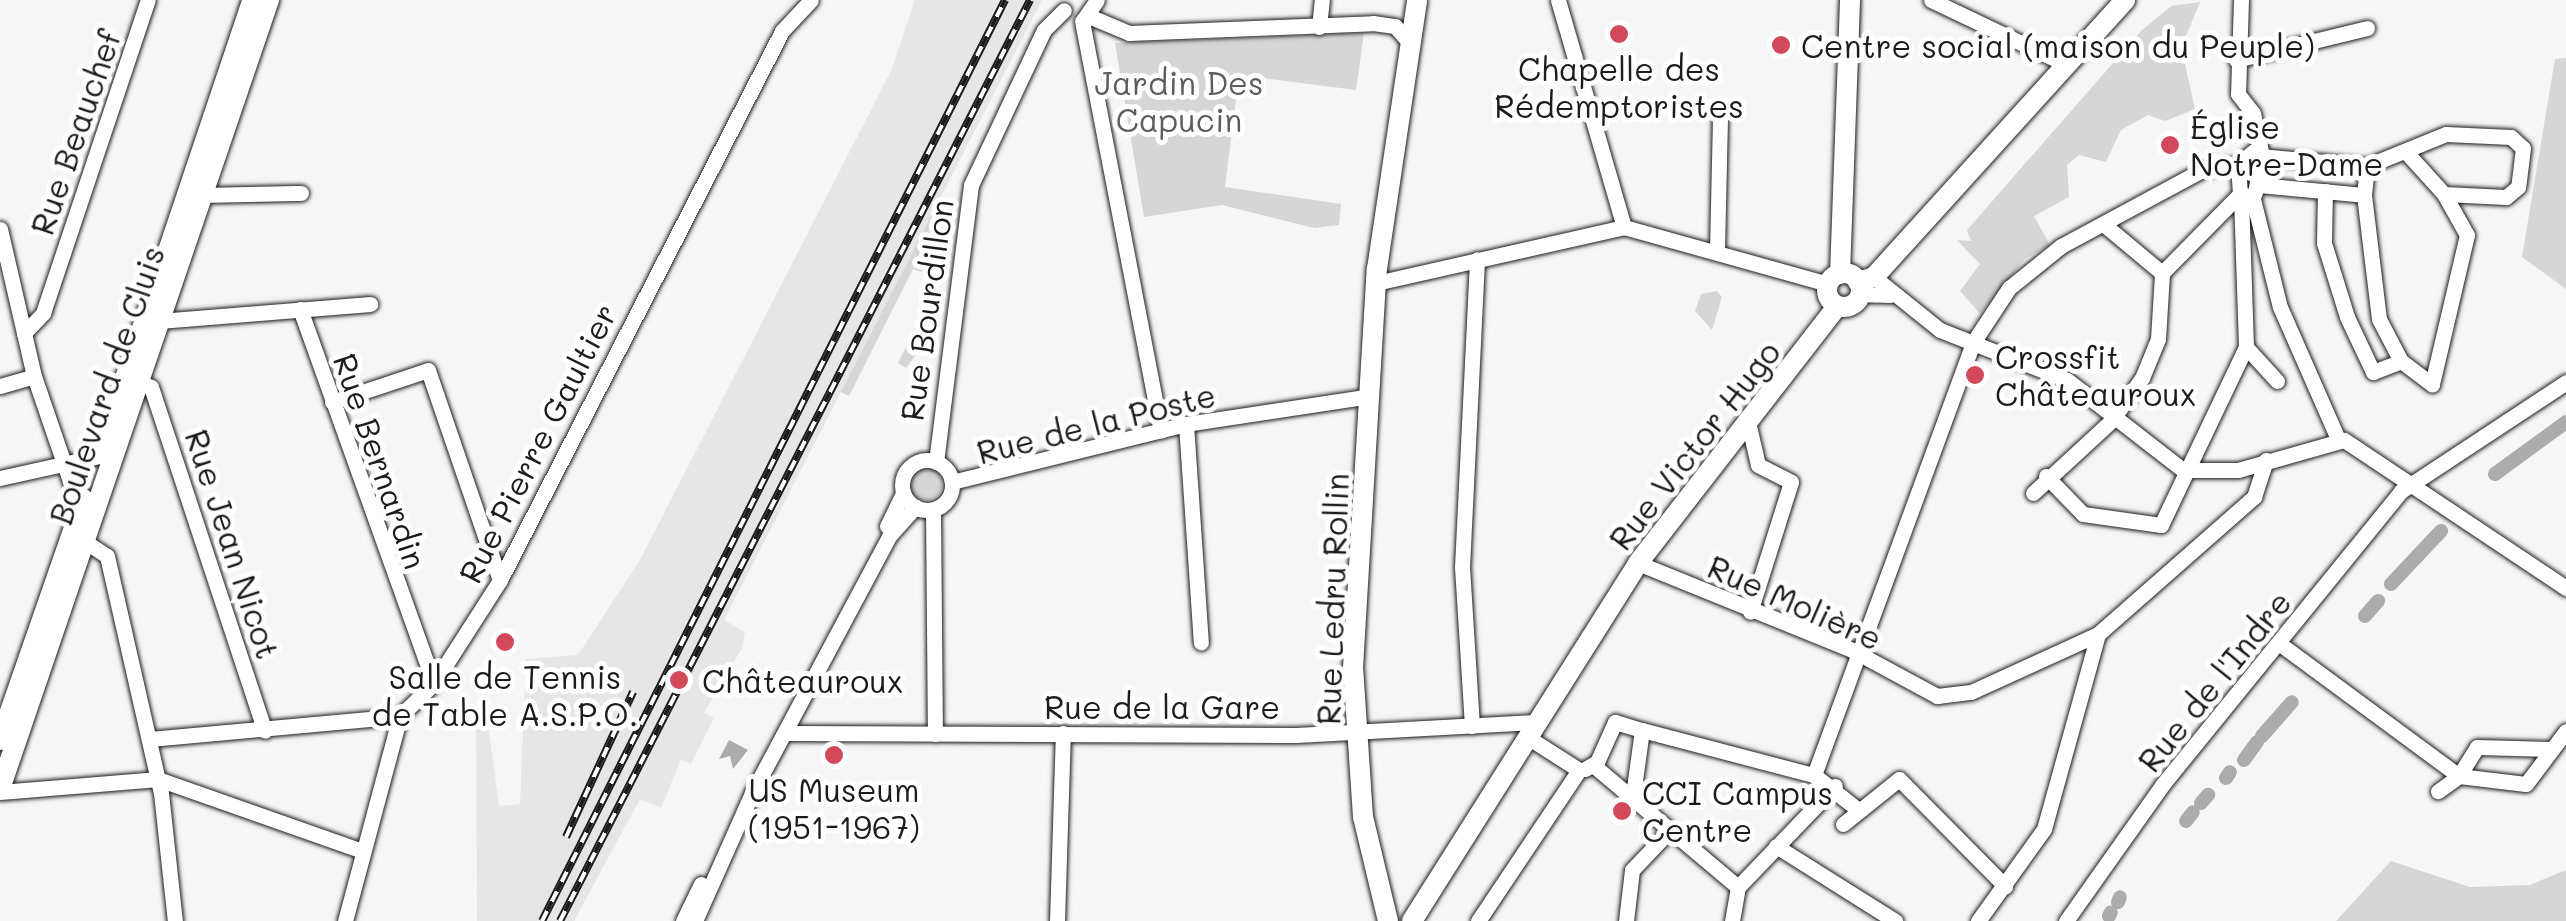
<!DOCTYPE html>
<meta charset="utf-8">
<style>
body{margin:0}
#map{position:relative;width:2566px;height:921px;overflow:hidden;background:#f6f6f6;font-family:Mali,sans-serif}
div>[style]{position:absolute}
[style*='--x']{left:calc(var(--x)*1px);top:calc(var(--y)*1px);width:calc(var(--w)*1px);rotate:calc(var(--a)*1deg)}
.built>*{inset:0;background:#e6e6e6}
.green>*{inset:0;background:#d6d6d6}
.round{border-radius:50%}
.water>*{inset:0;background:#acacac}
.canal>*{height:14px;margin:-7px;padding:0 7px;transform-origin:7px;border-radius:7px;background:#acacac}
.roads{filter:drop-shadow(0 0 2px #1c1c1c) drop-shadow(0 0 2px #1c1c1c)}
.minor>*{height:15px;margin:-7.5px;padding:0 7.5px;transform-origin:7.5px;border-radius:7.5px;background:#fff}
.minor>.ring{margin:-7.5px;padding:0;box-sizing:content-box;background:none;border:15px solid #fff;border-radius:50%}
.secondary>*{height:20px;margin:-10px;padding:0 10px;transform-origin:10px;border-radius:10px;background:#fff}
.secondary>.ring{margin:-10px;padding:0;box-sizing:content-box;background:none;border:20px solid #fff;border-radius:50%}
.rail>*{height:8px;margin-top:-4px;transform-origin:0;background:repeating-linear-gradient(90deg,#fff 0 11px,#1c1c1c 0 22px);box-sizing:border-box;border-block:2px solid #1c1c1c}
.dots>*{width:28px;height:28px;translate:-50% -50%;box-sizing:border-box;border:5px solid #fff;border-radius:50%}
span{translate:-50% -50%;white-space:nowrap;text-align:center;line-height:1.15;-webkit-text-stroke:10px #fff;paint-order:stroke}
.poi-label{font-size:32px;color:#1c1c1c}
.left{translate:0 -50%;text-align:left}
.park-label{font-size:32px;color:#5d5d5d}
.street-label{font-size:32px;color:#1c1c1c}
</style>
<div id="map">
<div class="built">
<div style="clip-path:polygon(915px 0,1042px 0,724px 620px,745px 632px,742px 648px,704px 713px,714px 718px,691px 764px,681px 759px,661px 808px,640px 799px,574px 921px,477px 921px,476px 724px,488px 723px,499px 806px,520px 804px,526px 659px,578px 655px,640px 560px,892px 69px)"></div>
</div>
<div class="green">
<div style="clip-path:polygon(2200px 2px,2186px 36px,2171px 36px,2162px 59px,2185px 64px,2195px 109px,2165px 121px,2148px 115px,2121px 130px,2106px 162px,2079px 155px,2067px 165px,2069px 197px,2034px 216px,2050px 245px,2025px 259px,1980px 314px,1960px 291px,1980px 264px,1957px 240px,1971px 241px,1967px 230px,2141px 31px,2171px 6px)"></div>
<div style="clip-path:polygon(1364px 33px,1356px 90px,1239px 75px,1225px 187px,1341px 204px,1339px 225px,1314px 228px,1222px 205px,1144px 217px,1115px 43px)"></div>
<div style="clip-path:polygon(2566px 58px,2566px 289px,2522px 257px,2555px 59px)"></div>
<div style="clip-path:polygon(933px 212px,945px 217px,937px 249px,921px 272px,913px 269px,849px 396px,841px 392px)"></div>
<div style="clip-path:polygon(935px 261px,924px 344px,906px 368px,898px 363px,926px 307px,918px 302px)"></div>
<div style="clip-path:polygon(1717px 291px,1722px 297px,1712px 330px,1695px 311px,1701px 294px)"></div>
<div class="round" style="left:910px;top:468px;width:32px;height:32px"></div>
<div style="clip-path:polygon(2391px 861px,2470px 887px,2530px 885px,2566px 870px,2566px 921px,2336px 921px)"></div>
</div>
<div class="water">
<div style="clip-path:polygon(729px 740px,748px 750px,733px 769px,730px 756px,719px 759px)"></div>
</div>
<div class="canal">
<div style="--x:2495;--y:474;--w:88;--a:-36.2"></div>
<div style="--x:2391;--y:584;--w:73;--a:-46.7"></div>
<div style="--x:2365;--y:616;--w:20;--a:-49"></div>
<div style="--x:2262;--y:736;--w:45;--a:-48.6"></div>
<div style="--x:2244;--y:760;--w:22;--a:-54"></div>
<div style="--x:2226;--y:778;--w:7;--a:-56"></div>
<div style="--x:2201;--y:803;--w:11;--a:-49"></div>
<div style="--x:2186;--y:821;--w:11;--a:-52"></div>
<div style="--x:2118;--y:902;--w:5;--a:-68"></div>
<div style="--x:2109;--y:916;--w:4;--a:-63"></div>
</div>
<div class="roads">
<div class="minor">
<div style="--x:1558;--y:0;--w:236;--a:73.8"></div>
<div style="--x:1931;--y:0;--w:146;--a:25.5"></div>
<div style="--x:2241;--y:0;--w:94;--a:91.8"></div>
<div style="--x:2238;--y:94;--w:24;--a:52"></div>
<div style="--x:2253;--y:113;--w:44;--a:78.2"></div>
<div style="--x:2262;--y:156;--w:38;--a:101"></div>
<div style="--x:1091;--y:17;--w:41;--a:22.8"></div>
<div style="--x:1129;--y:33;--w:244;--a:-2.3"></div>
<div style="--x:1373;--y:23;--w:22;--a:8"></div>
<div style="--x:1395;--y:26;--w:21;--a:49"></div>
<div style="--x:1083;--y:20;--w:24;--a:-55"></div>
<div style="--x:1082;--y:21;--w:417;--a:79.1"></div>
<div style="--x:1319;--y:27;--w:27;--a:-84"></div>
<div style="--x:2236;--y:60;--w:135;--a:-13.7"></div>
<div style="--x:2367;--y:166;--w:85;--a:-22.1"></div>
<div style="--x:2446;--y:134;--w:65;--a:2.6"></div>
<div style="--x:2511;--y:137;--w:16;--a:43"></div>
<div style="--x:2523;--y:148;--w:39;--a:97"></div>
<div style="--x:2518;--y:187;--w:16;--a:140"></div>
<div style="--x:2506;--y:197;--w:62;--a:-177.2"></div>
<div style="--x:2444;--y:194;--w:55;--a:-132.1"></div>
<div style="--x:2259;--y:185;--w:105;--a:5.4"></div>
<div style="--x:2364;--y:195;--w:29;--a:-84"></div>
<div style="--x:2367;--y:166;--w:105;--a:-174.6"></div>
<div style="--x:2325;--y:191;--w:52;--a:91.1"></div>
<div style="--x:2324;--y:243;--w:77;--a:72.7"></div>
<div style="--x:2347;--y:317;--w:61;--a:64.7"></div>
<div style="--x:2373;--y:372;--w:30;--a:-21"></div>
<div style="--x:195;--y:195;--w:106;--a:-1.1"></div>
<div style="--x:2252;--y:195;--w:115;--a:76"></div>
<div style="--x:2280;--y:307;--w:144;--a:66.3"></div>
<div style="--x:2364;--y:195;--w:125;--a:83.1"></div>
<div style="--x:2379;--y:319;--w:47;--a:62.4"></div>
<div style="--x:2401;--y:361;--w:39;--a:37"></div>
<div style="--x:2432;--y:384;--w:153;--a:-76.8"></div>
<div style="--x:2467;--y:235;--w:47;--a:-119.3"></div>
<div style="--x:2241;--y:196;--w:151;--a:88.1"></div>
<div style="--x:2246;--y:347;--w:46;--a:47.6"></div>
<div style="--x:2248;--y:196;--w:8;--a:-166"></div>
<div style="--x:2240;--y:194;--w:30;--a:-94"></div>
<div style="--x:2238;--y:164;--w:22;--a:-39"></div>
<div style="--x:2107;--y:227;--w:72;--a:39.9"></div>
<div style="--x:0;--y:229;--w:151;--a:77"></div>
<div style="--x:34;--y:376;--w:142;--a:71.1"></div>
<div style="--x:1717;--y:250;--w:134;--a:-88.7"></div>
<div style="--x:1874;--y:277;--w:85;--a:38.8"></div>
<div style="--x:1940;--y:330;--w:136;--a:21.5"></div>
<div style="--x:2067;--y:380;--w:147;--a:37.8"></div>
<div style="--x:2183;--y:470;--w:55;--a:0"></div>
<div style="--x:2238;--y:470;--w:110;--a:-15.8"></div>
<div style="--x:2344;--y:440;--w:267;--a:33.7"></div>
<div style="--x:1376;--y:283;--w:254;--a:-12.7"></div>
<div style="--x:1624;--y:227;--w:212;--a:15.6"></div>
<div style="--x:1860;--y:294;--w:30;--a:2"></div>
<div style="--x:300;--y:309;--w:397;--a:70.3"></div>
<div style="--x:159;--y:321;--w:212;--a:-4.6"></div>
<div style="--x:24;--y:333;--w:28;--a:-46"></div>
<div style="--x:43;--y:313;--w:330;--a:-71.5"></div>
<div style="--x:139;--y:382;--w:13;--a:23"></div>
<div style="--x:151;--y:387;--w:362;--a:71.7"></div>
<div style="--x:0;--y:386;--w:35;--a:-16"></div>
<div style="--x:332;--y:402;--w:101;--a:-18.4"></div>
<div style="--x:428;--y:370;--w:222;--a:71.1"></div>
<div style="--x:1186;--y:424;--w:219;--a:86.1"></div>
<div style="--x:1749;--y:426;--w:40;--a:77"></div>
<div style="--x:1758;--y:465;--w:37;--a:27"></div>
<div style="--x:1791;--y:482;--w:136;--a:107.5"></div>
<div class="ring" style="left:902px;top:460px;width:35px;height:35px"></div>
<div style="--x:936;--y:462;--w:279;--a:-82.8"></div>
<div style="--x:971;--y:185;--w:171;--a:-64.8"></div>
<div style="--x:1044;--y:30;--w:28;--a:-45"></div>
<div style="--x:2046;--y:476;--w:53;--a:45.8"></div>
<div style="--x:2083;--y:514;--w:79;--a:8"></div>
<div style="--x:0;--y:478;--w:101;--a:-12.5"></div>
<div style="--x:952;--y:482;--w:241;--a:-13.9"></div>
<div style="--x:1186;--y:424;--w:187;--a:-8.6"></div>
<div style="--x:2033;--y:493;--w:108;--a:-42.7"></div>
<div style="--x:2112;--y:420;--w:52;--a:-54.5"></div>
<div style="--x:2142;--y:378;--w:42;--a:-67.7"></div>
<div style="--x:2158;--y:339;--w:66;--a:-86.5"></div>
<div style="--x:2162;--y:273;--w:111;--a:-45.4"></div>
<div style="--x:933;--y:510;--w:224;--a:89.5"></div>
<div style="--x:2161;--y:525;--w:197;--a:-64.5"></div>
<div style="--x:887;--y:526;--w:37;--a:-64"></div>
<div style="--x:84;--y:541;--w:27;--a:33"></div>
<div style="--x:107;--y:556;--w:243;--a:77.2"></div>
<div style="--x:161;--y:793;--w:129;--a:83.8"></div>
<div style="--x:1638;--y:563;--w:231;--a:22.1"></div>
<div style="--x:1852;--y:650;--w:97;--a:28.4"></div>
<div style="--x:1937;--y:696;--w:34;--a:-7"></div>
<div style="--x:1971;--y:692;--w:140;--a:-24.5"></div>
<div style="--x:2098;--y:634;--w:208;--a:-41.3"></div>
<div style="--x:2254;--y:497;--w:39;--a:-72"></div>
<div style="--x:2280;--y:644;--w:222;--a:36.4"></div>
<div style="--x:2459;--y:776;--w:26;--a:144"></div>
<div style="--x:1472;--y:726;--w:159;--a:-93.6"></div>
<div style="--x:1462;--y:567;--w:308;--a:-87.2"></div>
<div style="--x:1642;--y:730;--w:178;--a:14.7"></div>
<div style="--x:1814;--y:775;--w:53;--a:38.2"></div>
<div style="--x:787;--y:733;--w:509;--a:0.23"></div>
<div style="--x:1296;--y:735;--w:239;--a:-3.1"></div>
<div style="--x:1529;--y:738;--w:59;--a:32.6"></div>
<div style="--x:149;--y:739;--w:252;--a:-5.2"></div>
<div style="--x:2551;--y:749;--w:74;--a:-178.5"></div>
<div style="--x:2477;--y:747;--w:34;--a:122"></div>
<div style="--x:2459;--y:776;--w:67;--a:6.8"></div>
<div style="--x:2526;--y:784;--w:66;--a:-53"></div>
<div style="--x:1593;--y:765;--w:189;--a:40.1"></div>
<div style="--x:1585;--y:769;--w:14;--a:-30"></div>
<div style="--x:1597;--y:762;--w:44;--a:-65.8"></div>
<div style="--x:1615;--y:722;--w:28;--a:17"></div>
<div style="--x:1642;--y:730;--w:73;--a:97.9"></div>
<div style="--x:1814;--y:775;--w:463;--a:-69.8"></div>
<div style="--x:1974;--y:341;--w:64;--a:-56.6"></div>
<div style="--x:2009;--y:288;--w:67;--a:-38.9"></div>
<div style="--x:2061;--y:246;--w:162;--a:-28.3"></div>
<div style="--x:2204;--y:169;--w:34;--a:-8"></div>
<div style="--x:0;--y:792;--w:159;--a:-4.7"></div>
<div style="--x:158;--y:779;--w:216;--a:19.4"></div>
<div style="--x:1843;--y:824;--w:72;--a:-38.8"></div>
<div style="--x:1899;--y:779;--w:151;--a:45.3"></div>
<div style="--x:1776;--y:846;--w:141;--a:32.2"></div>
<div style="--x:345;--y:921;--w:212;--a:-75"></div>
<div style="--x:400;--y:716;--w:47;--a:-44.1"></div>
<div style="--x:434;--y:683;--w:122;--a:-57.3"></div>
<div style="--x:500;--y:580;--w:617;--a:-62.81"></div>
<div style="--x:782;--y:31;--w:42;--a:-46.9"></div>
<div style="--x:683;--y:921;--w:41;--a:-64.1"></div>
<div style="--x:695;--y:921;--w:140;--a:-66"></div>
<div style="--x:752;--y:793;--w:293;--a:-61.9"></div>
<div style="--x:890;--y:535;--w:38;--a:-48"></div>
<div style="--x:1057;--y:921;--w:188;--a:-88.2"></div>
<div style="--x:1478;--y:921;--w:182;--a:-56.2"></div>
<div style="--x:1626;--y:921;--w:51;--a:-83.3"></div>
<div style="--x:1632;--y:870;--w:54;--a:-46.5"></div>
<div style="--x:1732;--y:921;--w:35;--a:-80"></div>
<div style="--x:1738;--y:887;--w:140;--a:-46.2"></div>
<div style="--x:1978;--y:921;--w:113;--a:-54.3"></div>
<div style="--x:2044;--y:829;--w:202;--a:-74.5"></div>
<div style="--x:2066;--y:921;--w:168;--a:-54.7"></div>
<div style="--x:2163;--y:784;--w:377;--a:-50.9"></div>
<div style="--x:2401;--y:491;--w:198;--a:-33.4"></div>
</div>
<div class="secondary">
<div class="ring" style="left:1827px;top:273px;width:14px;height:14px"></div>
<div style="--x:1840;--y:274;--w:274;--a:-87.9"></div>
<div style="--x:1858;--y:282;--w:17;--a:-17"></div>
<div style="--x:1874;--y:277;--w:374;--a:-47.8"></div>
<div style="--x:103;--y:444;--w:468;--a:-71.4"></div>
<div style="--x:0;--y:740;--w:255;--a:-70.8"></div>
<div style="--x:0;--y:789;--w:834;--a:-71.17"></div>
<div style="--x:1388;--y:921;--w:107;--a:-103.5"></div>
<div style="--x:1363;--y:817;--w:149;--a:-93.8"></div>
<div style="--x:1353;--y:668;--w:400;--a:-86.6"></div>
<div style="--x:1377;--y:269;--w:272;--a:-81.5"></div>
<div style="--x:1412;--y:921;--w:423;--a:-57.7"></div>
<div style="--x:1638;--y:563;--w:325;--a:-52.2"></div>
</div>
</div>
<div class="rail">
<div style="--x:566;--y:837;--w:160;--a:-65.2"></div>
<div style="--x:542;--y:921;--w:1031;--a:-63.31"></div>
<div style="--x:560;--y:921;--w:1034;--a:-62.96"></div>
</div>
<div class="dots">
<div style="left:1619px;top:34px;background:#d1495b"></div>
<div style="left:1781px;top:45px;background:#d1495b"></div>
<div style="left:2170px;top:145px;background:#d1495b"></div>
<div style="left:1975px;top:375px;background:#d1495b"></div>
<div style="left:505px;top:642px;background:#d1495b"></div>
<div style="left:679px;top:680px;background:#d1495b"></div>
<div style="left:834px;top:755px;background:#d1495b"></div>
<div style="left:1622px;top:811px;background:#d1495b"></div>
</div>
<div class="poi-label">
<span class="left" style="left:1801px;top:45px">Centre social (maison du Peuple)</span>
<span style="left:1619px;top:87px">Chapelle des<br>Rédemptoristes</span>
<span class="left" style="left:2190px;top:145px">Église<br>Notre-Dame</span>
<span class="left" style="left:1995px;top:375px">Crossfit<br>Châteauroux</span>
<span style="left:505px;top:695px">Salle de Tennis<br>de Table A.S.P.O.</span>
<span class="left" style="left:702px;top:680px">Châteauroux</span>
<span style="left:834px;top:808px">US Museum<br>(1951-1967)</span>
<span class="left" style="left:1642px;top:811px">CCI Campus<br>Centre</span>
</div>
<div class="park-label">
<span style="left:1179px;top:101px">Jardin Des<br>Capucin</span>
</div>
<div class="street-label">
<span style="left:75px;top:132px;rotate:-71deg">Rue Beauchef</span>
<span style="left:926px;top:310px;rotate:-82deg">Rue Bourdillon</span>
<span style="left:106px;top:385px;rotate:-71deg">Boulevard de Cluis</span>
<span style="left:1096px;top:423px;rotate:-14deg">Rue de la Poste</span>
<span style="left:537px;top:443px;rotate:-63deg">Rue Pierre Gaultier</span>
<span style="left:1694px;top:445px;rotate:-52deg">Rue Victor Hugo</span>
<span style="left:381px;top:461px;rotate:71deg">Rue Bernardin</span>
<span style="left:233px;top:544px;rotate:72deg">Rue Jean Nicot</span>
<span style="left:1332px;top:599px;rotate:-88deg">Rue Ledru Rollin</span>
<span style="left:1795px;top:602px;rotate:24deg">Rue Molière</span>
<span style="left:2214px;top:681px;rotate:-51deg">Rue de l'Indre</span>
<span style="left:1162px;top:706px">Rue de la Gare</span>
</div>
</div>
